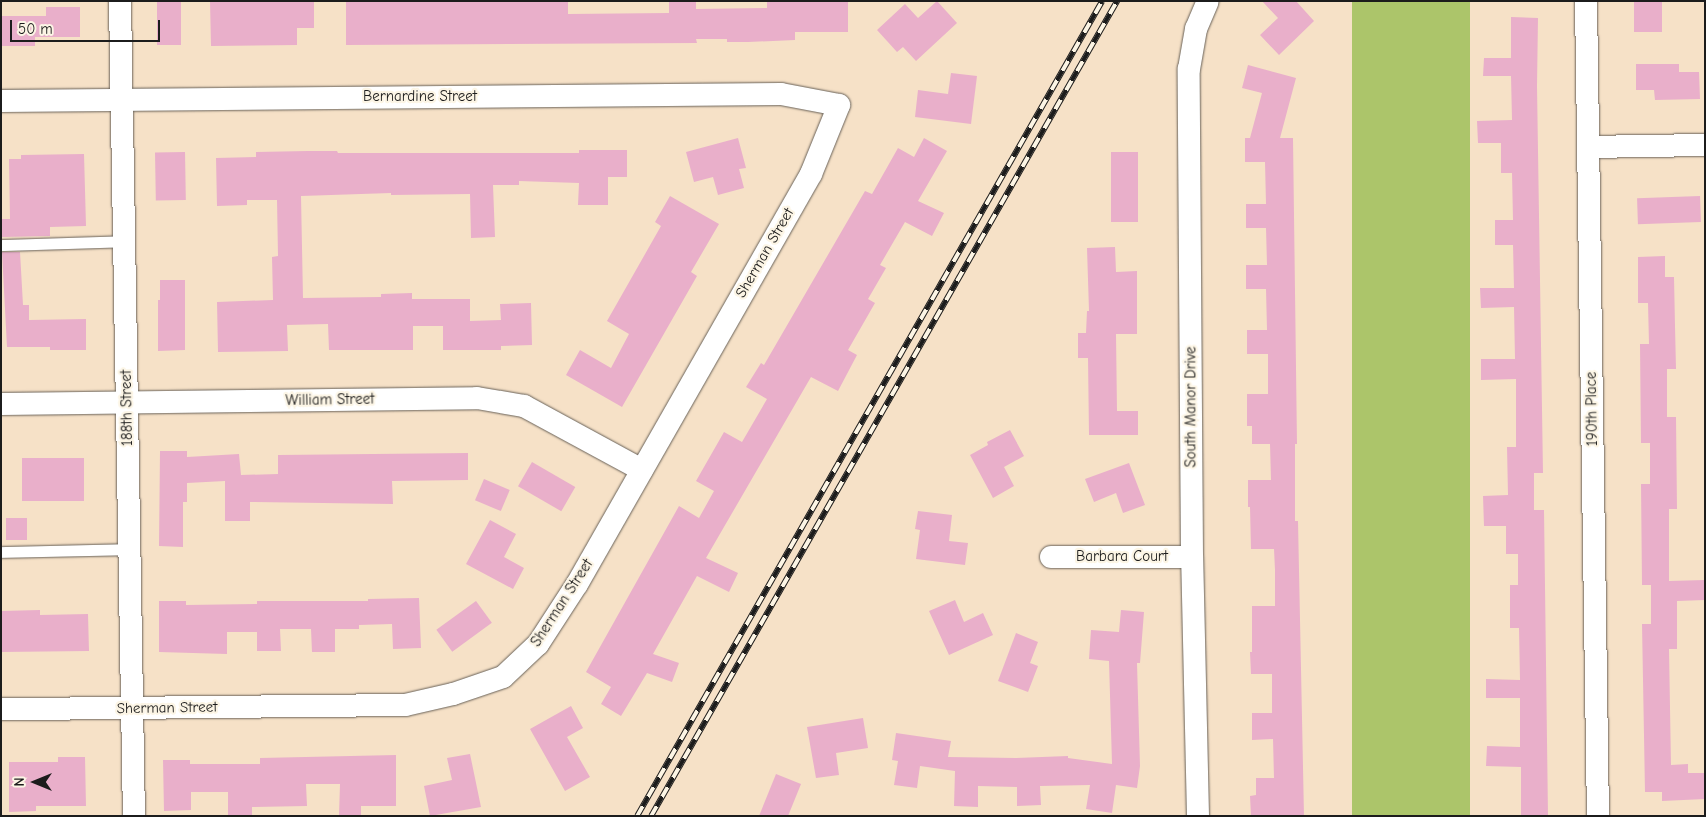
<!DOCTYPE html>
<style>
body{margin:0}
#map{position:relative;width:1706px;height:817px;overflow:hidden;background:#f6e1c7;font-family:"Comic Neue",sans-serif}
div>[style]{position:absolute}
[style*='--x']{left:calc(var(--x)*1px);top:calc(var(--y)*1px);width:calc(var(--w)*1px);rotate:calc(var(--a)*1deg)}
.green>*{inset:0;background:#acc56a;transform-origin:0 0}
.building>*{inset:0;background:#e9afca;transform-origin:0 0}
.roads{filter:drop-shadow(0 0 1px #686158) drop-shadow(0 0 1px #686158)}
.lane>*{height:11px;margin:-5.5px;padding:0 5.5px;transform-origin:5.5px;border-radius:5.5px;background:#fff}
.street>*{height:22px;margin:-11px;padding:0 11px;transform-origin:11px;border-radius:11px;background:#fff}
.rail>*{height:5.5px;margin-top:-2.75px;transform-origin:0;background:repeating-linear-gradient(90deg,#fcf5e5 0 11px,#1c1c1c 0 22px);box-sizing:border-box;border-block:1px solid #1c1c1c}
span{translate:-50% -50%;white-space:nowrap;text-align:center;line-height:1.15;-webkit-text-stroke:4.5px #fcf5e5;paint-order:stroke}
.street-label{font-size:15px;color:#1c1c1c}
.frame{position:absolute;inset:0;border:2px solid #1c1c1c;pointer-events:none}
.north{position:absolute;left:10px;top:757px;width:50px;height:50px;-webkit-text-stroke:4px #fcf5e5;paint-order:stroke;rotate:270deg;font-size:14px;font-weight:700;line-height:20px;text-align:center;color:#1c1c1c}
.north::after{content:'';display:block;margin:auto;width:18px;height:22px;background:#1c1c1c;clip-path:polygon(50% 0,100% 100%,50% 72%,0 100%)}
.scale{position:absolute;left:10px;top:20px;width:150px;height:22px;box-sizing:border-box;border:2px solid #1c1c1c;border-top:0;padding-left:6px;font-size:15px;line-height:18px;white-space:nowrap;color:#1c1c1c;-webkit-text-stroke:4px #fcf5e5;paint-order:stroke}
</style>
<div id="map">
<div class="green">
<div style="left:1352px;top:1px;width:118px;height:815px"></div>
</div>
<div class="building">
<div style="left:157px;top:1px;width:24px;height:44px"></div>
<div style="clip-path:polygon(210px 1px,314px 1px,314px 28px,297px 28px,297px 45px,211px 46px)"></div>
<div style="clip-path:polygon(346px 1px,568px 1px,568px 14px,669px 13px,669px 1px,696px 1px,696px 9px,767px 8px,767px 1px,848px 1px,848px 32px,795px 32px,795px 40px,748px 42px,727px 42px,727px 39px,696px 39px,697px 43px,346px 45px)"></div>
<div style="clip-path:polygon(937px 1px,957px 23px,916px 61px,903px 47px,897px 52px,877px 30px,905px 4px,918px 18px)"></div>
<div style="clip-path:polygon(1262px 1px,1296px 1px,1314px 21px,1279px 55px,1260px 35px,1278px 18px)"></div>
<div style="left:1634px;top:1px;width:28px;height:31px"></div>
<div style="clip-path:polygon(46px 7px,80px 7px,80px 37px,35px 37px,35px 46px,1px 46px,1px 16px,46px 16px)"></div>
<div style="clip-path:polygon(1511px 17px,1538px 18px,1537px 86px,1543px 473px,1534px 473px,1534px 510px,1544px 510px,1548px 816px,1521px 816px,1521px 767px,1486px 766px,1487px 746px,1520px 747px,1520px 698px,1486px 698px,1486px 679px,1520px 680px,1519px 628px,1510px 628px,1510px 585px,1518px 585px,1518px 554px,1506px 554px,1506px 526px,1484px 526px,1483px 496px,1508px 495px,1507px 447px,1516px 447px,1516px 379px,1481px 380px,1481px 359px,1515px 359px,1514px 307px,1481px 308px,1480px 288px,1514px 288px,1513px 245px,1495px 245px,1495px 220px,1513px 220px,1512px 173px,1501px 173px,1501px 143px,1478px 143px,1477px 121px,1512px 120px,1511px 76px,1483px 76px,1484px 58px,1511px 58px)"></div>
<div style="clip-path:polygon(1636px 64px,1679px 64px,1679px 72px,1699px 72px,1700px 99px,1655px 100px,1654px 90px,1636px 90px)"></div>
<div style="clip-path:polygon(1248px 65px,1296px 78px,1280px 138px,1293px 138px,1297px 444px,1295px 444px,1295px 521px,1298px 521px,1304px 816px,1251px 816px,1250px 796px,1256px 795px,1256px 778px,1274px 778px,1273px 739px,1252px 740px,1252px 713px,1272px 713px,1272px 674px,1251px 674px,1250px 652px,1252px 652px,1252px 606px,1275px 606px,1275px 570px,1274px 549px,1251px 549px,1250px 507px,1248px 507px,1248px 480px,1271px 480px,1270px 444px,1252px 444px,1252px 426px,1247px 426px,1247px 394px,1268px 394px,1268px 354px,1247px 354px,1247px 330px,1267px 330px,1266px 289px,1246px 289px,1246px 265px,1267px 265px,1266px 228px,1246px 228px,1246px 204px,1266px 204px,1265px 162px,1245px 162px,1245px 138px,1250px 138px,1262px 93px,1242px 88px)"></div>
<div style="clip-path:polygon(951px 73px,977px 76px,971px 124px,915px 117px,918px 90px,948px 94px)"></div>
<div style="clip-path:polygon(738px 138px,746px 168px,739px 169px,744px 188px,718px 195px,713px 177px,694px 182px,686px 152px)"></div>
<div style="clip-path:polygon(924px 138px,947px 151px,918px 201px,944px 213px,932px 236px,905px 222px,880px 265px,886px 268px,868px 299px,875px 303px,848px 350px,857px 355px,838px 391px,811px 377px,706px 558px,738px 573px,729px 592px,697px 576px,653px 654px,679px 663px,672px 682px,647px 673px,621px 716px,601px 704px,611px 687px,586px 672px,679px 506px,699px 518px,714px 491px,696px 481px,724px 432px,742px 442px,767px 399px,746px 387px,761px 363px,764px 365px,865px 191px,872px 194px,898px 148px,914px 157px)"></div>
<div style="clip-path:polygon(579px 150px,627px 150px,627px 177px,608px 177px,608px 205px,578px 205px,579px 183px,519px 181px,519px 185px,493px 185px,495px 237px,471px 238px,470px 194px,391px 195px,391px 193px,301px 196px,303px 298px,381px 297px,381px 294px,412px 293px,412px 299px,470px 299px,470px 321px,501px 320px,500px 304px,531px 303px,532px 345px,501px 346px,501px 350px,443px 350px,443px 326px,413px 326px,413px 350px,329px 350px,328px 324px,287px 325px,288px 351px,218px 352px,217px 302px,273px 300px,272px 257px,278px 256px,277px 200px,247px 200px,247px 205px,217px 206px,216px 158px,256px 157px,256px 152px,308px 151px,337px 151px,338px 153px,579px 153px)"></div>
<div style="left:185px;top:152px;width:48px;height:30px;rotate:89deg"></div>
<div style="left:1111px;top:152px;width:27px;height:70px"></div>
<div style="clip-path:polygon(84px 154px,86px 226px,50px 227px,50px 236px,1px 237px,1px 219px,10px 219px,9px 159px,21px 159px,21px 155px)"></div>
<div style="clip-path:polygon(670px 196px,719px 224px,691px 272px,697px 276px,622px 407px,566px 375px,580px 350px,611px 368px,629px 334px,607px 321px,661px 226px,655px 222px)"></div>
<div style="left:1700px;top:196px;width:26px;height:63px;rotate:88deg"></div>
<div style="clip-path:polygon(1115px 247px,1116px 272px,1137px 271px,1137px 334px,1116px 334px,1117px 411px,1138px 411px,1138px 435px,1089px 435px,1088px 358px,1078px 358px,1078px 333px,1086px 333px,1087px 311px,1089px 311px,1087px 248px)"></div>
<div style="clip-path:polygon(2px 252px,20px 252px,23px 305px,29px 305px,29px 320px,86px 319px,86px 350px,50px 350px,50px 347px,7px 347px)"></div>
<div style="clip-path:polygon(1665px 256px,1665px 277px,1674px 277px,1675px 326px,1676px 369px,1667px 369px,1667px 417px,1676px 417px,1677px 509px,1669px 509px,1669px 581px,1705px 580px,1705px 600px,1677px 601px,1677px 649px,1669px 649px,1671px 765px,1688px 764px,1688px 773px,1705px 773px,1705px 799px,1662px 801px,1662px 792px,1645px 792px,1642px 624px,1651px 624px,1651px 585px,1642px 585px,1641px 484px,1650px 484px,1650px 443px,1641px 443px,1640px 344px,1649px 344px,1648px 303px,1638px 303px,1638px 257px)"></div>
<div style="clip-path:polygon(160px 280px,185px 280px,185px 350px,158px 351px,158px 300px,160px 300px)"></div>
<div style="clip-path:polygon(1010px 430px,1024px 456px,1004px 467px,1014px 486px,993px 498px,970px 455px,988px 445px,987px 442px)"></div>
<div style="clip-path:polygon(160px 451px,187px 451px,187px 457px,239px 454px,241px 475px,278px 474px,278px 455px,468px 453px,468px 480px,392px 481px,393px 504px,250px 502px,250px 521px,225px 521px,225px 481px,187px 483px,187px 502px,183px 502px,183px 547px,159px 546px)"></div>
<div style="left:22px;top:458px;width:62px;height:43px"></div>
<div style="left:532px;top:462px;width:50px;height:28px;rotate:30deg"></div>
<div style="clip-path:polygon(1129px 463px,1145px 505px,1123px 513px,1116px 493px,1094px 502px,1085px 479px)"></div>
<div style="left:484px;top:479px;width:28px;height:23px;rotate:23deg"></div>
<div style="clip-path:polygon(918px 511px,952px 515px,949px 541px,968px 543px,965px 565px,916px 559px,920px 530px,915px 529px)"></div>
<div style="left:6px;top:518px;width:21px;height:22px"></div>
<div style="clip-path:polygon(490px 520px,516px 534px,504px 557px,524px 568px,513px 589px,466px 564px)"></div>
<div style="clip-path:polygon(419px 598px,421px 648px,393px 649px,392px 624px,359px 625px,359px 629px,335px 629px,335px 652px,312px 652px,311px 629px,280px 629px,281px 651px,257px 651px,257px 632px,227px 632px,227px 654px,159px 652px,159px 601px,186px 601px,186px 605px,257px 604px,257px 601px,368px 601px,368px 599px)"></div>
<div style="clip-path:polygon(955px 600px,964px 622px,983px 613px,993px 635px,949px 655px,929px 611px)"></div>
<div style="left:476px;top:601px;width:27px;height:49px;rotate:54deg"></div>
<div style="clip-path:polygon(40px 610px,40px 615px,88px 614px,89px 651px,1px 652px,1px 611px)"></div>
<div style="clip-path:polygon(1121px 610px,1144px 612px,1140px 663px,1137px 663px,1140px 766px,1137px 788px,1116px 785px,1112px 813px,1086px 809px,1090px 785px,1040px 786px,1041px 805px,1017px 806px,1017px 787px,978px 786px,978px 807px,954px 806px,955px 771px,920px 766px,917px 788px,894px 785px,898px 761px,892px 760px,896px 733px,951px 741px,948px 757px,1016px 758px,1068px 756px,1068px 758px,1112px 764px,1109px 661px,1089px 659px,1091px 630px,1119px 632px)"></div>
<div style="clip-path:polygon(1016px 633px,1038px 642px,1030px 663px,1038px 666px,1028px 692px,998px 681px)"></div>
<div style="clip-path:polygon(571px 706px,583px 728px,567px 737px,590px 777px,565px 791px,530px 729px)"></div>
<div style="clip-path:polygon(863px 718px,868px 748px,836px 753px,839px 775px,816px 778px,807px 727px)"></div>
<div style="clip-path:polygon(470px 754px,481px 807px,430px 816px,424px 786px,452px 780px,447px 758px)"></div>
<div style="clip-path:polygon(396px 755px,396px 806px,361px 806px,361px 816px,339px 816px,340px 784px,306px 784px,307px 806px,252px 807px,252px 816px,228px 816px,228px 792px,191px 792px,191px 810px,164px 811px,163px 760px,190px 760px,190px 764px,260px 764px,260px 758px)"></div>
<div style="clip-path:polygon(58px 757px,85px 757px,86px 806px,36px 806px,36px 811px,9px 812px,9px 762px,58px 762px)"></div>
<div style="clip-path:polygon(776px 774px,801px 784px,788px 816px,759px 816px)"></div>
</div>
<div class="roads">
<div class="lane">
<div style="--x:1;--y:245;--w:125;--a:-1.8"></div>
<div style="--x:1;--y:552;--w:129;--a:-1.3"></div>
</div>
<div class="street">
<div style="--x:120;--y:1;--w:815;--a:89.02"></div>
<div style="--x:1586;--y:1;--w:815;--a:89.16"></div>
<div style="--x:1;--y:101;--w:780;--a:-0.51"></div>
<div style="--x:781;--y:94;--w:59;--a:10.7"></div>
<div style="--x:839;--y:105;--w:74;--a:112.1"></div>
<div style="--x:811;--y:174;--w:472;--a:119.7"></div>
<div style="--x:577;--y:584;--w:72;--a:123"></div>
<div style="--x:538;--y:644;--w:48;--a:136.7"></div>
<div style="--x:503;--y:677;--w:53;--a:161.2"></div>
<div style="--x:453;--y:694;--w:49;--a:167.1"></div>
<div style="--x:405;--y:705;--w:404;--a:179.4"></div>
<div style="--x:1588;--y:147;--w:117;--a:-1"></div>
<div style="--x:1;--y:404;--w:476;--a:-0.7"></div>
<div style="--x:477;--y:398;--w:48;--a:9.7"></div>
<div style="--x:524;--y:406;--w:134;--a:28.5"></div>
<div style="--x:1051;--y:557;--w:141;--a:0"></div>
<div style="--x:1198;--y:816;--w:259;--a:-91.3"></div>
<div style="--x:1192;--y:557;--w:488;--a:-90.4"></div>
<div style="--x:1189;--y:69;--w:41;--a:-80.1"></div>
<div style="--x:1196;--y:29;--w:30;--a:-67"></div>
</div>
</div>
<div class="rail">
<div style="--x:637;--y:816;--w:938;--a:-60.29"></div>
<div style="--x:651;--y:816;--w:939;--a:-60.24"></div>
</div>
<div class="street-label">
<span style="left:420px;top:97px">Bernardine Street</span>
<span style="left:765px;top:253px;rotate:-60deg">Sherman Street</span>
<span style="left:330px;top:400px;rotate:-1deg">William Street</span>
<span style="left:1191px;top:407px;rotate:-90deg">South Manor Drive</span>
<span style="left:127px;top:408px;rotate:-91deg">188th Street</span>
<span style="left:1592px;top:409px;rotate:-91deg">190th Place</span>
<span style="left:1122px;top:557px">Barbara Court</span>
<span style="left:562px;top:603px;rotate:-57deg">Sherman Street</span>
<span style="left:167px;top:708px;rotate:-1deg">Sherman Street</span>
</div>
<div class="frame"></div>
<div class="north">N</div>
<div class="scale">50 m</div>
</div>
